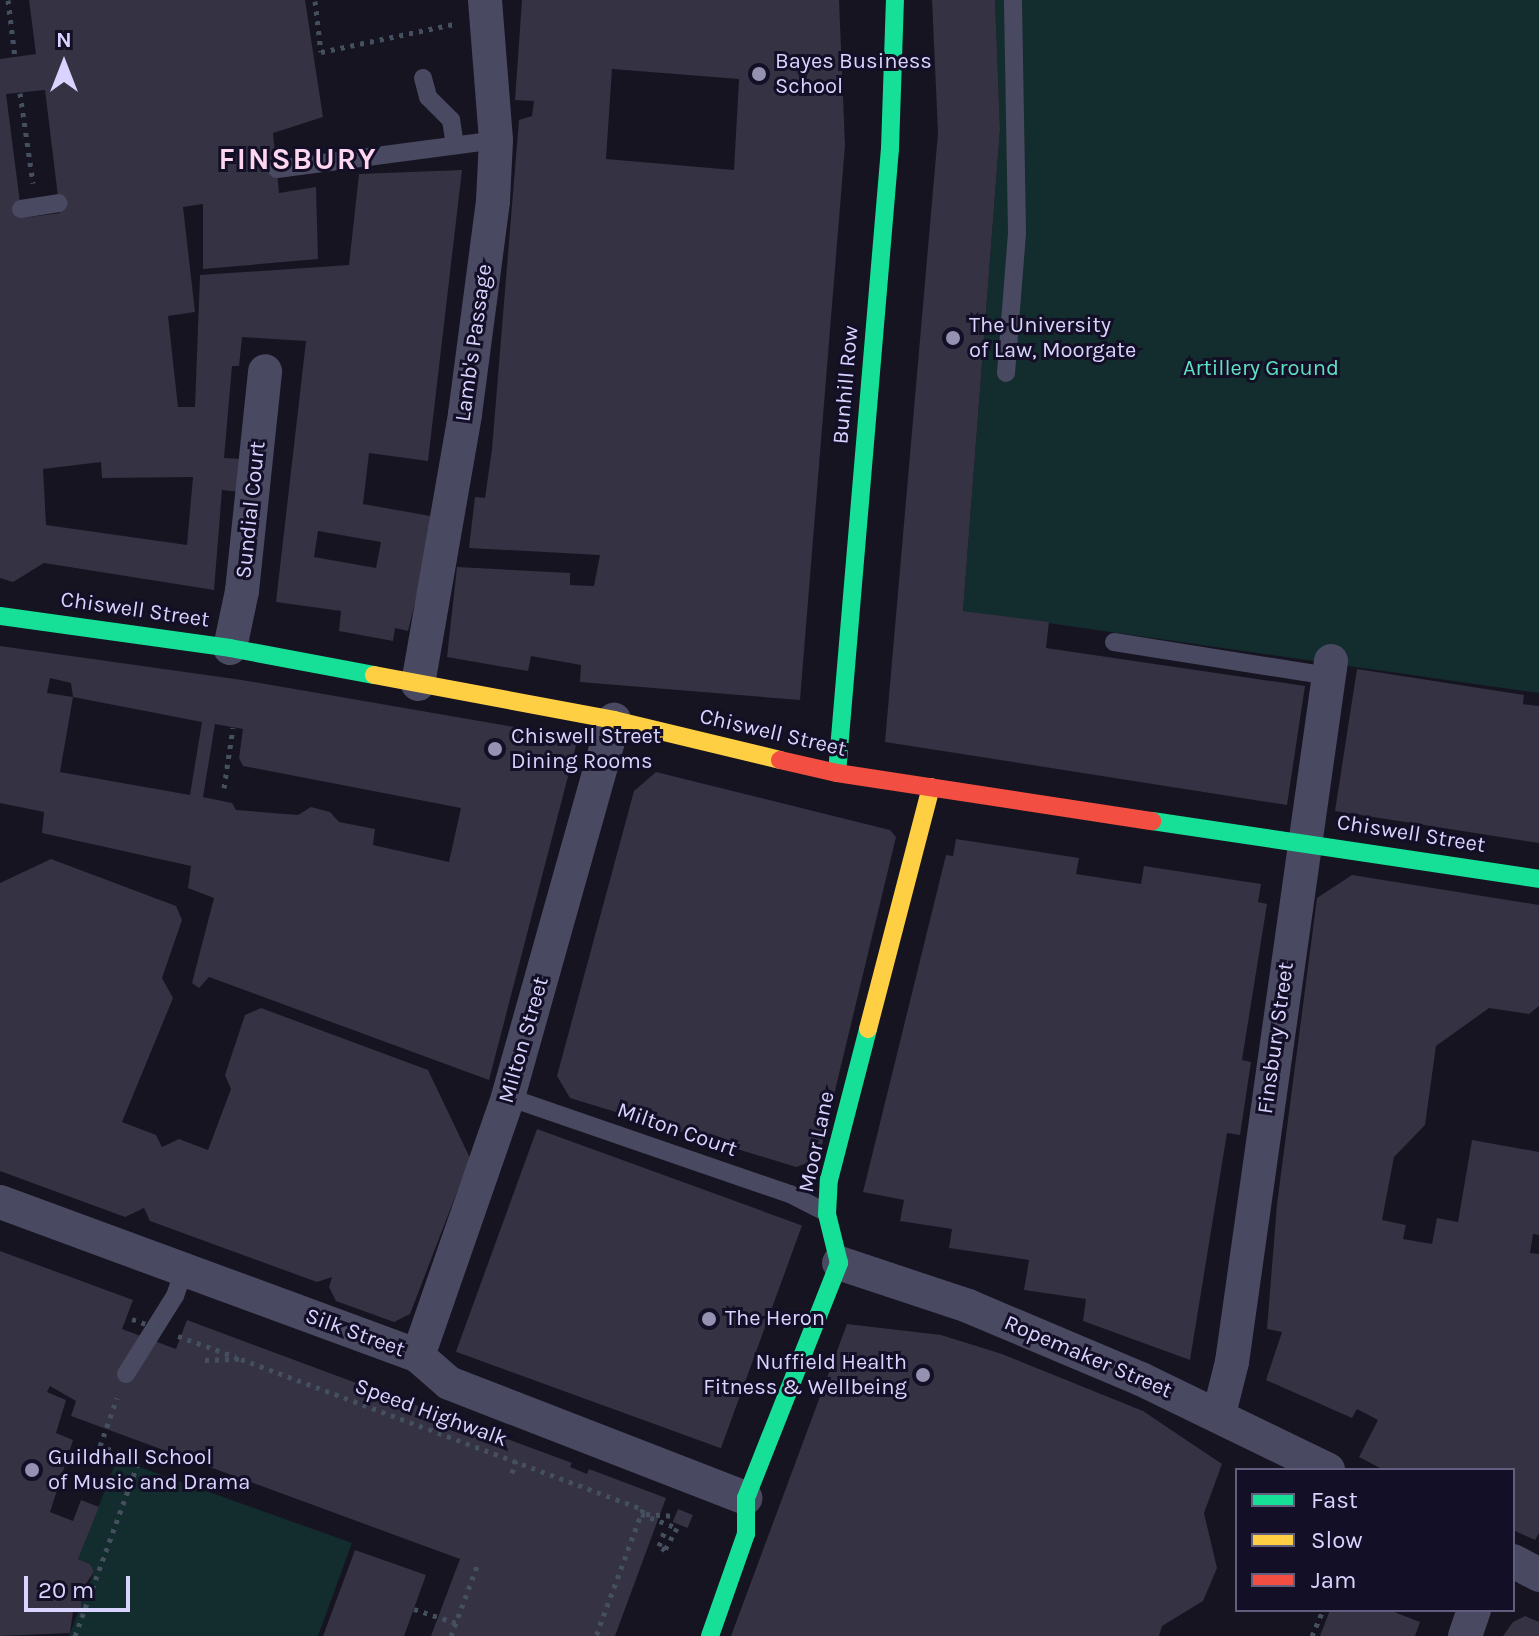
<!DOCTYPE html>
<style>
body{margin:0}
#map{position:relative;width:1539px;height:1636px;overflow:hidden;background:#161421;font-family:Karla,sans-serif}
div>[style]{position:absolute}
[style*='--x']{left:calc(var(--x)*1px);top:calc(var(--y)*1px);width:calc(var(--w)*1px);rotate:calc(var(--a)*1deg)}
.green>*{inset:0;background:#132c2d}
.building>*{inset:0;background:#343243;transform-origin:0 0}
.path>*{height:5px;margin-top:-2.5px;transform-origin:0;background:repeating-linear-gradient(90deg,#44505f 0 4px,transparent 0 10px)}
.lane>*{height:18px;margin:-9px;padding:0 9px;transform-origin:9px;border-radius:9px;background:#4a4962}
.street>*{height:34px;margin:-17px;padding:0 17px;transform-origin:17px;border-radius:17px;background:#4a4962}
.fast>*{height:18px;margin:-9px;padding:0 9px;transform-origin:9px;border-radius:9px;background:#16e098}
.slow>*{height:18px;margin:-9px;padding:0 9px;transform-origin:9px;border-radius:9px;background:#ffcf43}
.jam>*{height:18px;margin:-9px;padding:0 9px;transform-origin:9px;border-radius:9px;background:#f24e42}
.path-bridge>*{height:5px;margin-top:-2.5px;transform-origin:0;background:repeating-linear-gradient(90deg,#44505f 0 4px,transparent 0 10px)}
.dots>*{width:22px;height:22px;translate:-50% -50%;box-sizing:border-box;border:4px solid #130f26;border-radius:50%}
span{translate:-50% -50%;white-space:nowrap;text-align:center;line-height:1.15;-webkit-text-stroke:6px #130f26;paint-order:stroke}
.poi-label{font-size:22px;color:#d9d4ff}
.left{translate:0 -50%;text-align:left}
.right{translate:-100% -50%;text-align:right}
.street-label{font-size:22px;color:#d9d4ff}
.park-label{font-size:22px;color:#5fe0c0}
.district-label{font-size:30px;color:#ffd6f0;font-weight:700;letter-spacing:2px}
.legend{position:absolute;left:1235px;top:1468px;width:280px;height:144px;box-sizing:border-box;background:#130f26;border:2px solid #625e7d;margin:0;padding:10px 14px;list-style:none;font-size:24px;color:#d9d4ff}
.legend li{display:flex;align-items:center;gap:16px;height:40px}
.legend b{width:40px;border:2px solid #625e7d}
.north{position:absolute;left:24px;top:24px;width:80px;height:80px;-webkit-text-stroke:6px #130f26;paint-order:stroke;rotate:0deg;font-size:22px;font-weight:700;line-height:32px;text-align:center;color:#d9d4ff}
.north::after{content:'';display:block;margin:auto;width:28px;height:36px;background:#d9d4ff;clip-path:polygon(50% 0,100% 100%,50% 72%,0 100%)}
.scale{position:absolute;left:24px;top:1576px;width:106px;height:36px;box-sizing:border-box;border:4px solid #d9d4ff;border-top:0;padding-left:10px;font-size:24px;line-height:28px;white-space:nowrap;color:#d9d4ff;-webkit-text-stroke:6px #130f26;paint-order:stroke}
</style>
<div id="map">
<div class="green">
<div style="clip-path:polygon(995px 0,1539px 0,1539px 693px,963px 611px,1000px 129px)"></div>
<div style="clip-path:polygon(117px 1459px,352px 1543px,318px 1636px,69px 1636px,94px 1572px,90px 1564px,78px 1559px)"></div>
</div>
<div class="building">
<div style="clip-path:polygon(evenodd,29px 0,305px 0,323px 117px,273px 133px,279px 193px,316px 187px,318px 259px,203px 269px,203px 204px,183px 207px,195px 312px,168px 316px,178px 407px,195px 407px,200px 275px,349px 265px,359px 174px,462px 170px,428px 461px,369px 453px,363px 504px,436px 517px,408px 631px,395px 628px,393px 641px,339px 631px,341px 611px,276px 602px,306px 341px,242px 337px,239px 366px,232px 366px,224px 458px,243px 459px,241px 492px,222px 490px,214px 590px,44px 563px,13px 582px,0 578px,0 59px,36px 54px,29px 0,45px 90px,60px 213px,22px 218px,6px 94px,45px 90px,29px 0,101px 462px,102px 478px,193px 477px,187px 545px,46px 525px,43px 469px,101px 462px,29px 0,318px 531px,381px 542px,376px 568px,314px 557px,318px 531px)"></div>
<div style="clip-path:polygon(evenodd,522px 0,839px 0,845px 145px,800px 700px,580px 682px,581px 665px,531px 656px,528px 671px,447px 657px,457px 567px,570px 573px,570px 585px,594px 586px,600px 555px,469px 548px,475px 497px,485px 498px,492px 449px,519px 120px,532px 116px,534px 101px,515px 100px,522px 0,612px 69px,739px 79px,734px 170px,606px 159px,612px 69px)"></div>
<div style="clip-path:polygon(932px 0,995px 0,1000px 129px,963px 611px,1049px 622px,1046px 648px,1305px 686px,1287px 805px,885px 742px,938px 133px)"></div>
<div style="clip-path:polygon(evenodd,0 646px,242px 680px,578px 738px,489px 1080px,209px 977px,199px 988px,192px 983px,214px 898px,188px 888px,191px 866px,42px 833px,44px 812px,0 803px,0 646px,50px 678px,71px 683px,73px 697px,202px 722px,190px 795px,60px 772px,73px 697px,47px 693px,50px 678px,0 646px,215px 724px,243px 729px,239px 758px,243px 766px,461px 808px,449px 862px,373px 845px,375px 829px,339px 822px,330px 812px,311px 807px,298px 815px,236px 810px,232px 803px,203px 797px,215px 724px)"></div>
<div style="clip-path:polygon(1357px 669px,1524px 695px,1523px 704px,1539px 706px,1539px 843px,1335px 811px)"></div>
<div style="clip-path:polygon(656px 772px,890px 830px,896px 837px,821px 1149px,810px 1162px,796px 1167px,570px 1098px,557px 1076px,634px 791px)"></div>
<div style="clip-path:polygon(956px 839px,1079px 858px,1076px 874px,1141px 884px,1144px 866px,1261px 884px,1258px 902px,1267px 904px,1242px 1060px,1251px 1062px,1240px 1135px,1227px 1133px,1190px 1360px,1083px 1321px,1086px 1299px,1024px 1290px,1029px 1260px,949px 1248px,952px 1229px,900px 1221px,904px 1200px,863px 1192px,946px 855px,953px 856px)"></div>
<div style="clip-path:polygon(51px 859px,176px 906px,182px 920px,162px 978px,173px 998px,122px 1122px,156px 1135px,162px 1147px,179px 1139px,208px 1150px,231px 1089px,225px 1075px,245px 1015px,261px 1008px,428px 1070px,470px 1158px,410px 1314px,394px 1322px,336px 1301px,329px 1287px,332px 1277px,317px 1282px,150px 1221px,144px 1208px,125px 1217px,0 1171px,0 883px)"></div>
<div style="clip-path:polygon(1352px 875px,1539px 905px,1539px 1006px,1529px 1014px,1489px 1008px,1436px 1046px,1425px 1125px,1394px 1157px,1382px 1220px,1406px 1225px,1403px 1239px,1432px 1244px,1437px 1218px,1458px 1222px,1472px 1140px,1539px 1152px,1539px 1235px,1533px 1234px,1530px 1253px,1539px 1254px,1539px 1533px,1535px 1540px,1513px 1530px,1513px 1470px,1384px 1470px,1359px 1457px,1378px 1420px,1357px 1409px,1352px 1418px,1266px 1380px,1282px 1332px,1267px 1329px,1277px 1204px,1317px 898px)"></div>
<div style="left:537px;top:1129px;width:282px;height:237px;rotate:20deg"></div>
<div style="clip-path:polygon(0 1251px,133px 1300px,122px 1329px,157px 1342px,176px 1349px,187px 1320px,572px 1463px,570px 1467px,587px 1474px,589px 1469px,666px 1498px,615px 1636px,431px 1636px,460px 1559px,71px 1416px,76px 1401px,50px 1386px,47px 1392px,66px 1400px,56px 1433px,73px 1440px,50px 1512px,73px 1521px,81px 1500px,99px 1507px,78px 1559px,90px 1564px,94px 1572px,83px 1588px,81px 1608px,73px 1611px,70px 1633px,0 1636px)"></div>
<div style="clip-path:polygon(847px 1324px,941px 1335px,1002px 1354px,1143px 1411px,1222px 1464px,1204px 1513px,1217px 1568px,1203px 1601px,1162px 1626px,1159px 1636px,731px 1636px)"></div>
<div style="left:678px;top:1509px;width:16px;height:14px;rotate:22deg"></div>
<div style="clip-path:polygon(355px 1550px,426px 1575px,404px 1636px,323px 1636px)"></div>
<div style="clip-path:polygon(1330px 1610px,1389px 1610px,1420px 1622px,1415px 1636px,1320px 1636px)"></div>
<div style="clip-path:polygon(1525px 1616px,1539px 1622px,1539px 1636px,1503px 1636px,1513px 1622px)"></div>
</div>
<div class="path">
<div style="--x:8;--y:0;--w:57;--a:83"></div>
<div style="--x:315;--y:1;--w:51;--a:83.3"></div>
<div style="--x:321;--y:52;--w:136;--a:-11.9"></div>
<div style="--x:20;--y:93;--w:91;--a:81.8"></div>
<div style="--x:224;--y:788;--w:61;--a:-81.5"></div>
<div style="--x:178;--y:1336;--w:62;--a:19.9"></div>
<div style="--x:205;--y:1360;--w:36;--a:-2"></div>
<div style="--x:241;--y:1359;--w:429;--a:20.5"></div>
<div style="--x:643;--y:1509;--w:135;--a:110.3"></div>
<div style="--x:512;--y:1473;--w:13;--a:-72"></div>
<div style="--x:641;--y:1514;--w:39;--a:21"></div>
<div style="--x:677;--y:1528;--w:25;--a:119"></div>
<div style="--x:665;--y:1550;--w:7;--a:-146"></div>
<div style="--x:659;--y:1546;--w:19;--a:-69"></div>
<div style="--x:646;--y:1514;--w:30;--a:4"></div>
<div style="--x:414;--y:1609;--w:44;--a:18.4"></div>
<div style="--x:75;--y:1636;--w:187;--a:-70"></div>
<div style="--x:139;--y:1460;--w:41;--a:-160.3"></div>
<div style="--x:100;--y:1446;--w:51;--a:-70.5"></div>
<div style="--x:451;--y:1636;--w:75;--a:-69.6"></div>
<div style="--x:1312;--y:1636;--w:28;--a:-67"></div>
</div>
<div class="lane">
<div style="--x:423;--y:78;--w:20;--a:75"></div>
<div style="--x:428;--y:97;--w:33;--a:45"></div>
<div style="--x:451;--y:120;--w:25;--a:81"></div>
<div style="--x:277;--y:169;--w:221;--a:-7.5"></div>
<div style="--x:21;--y:209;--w:38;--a:-9"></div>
<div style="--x:1006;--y:373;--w:141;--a:-85.5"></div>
<div style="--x:1017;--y:232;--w:232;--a:-91"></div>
<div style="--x:1114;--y:642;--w:218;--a:9"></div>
<div style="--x:508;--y:1097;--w:298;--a:19"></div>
<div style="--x:790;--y:1194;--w:39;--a:27"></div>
<div style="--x:126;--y:1374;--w:92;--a:-57.9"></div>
<div style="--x:175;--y:1296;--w:28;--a:-71"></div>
</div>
<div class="street">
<div style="--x:230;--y:648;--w:58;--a:-78.1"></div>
<div style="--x:242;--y:591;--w:221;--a:-84"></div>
<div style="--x:418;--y:684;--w:274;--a:-80.1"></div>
<div style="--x:465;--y:414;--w:215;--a:-82.5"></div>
<div style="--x:493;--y:201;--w:61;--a:-87.2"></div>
<div style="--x:496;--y:140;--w:140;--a:-94.5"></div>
<div style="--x:0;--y:1202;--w:445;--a:20.2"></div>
<div style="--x:418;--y:1356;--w:41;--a:41.1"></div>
<div style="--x:449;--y:1383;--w:318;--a:21.2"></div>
<div style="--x:839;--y:1263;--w:136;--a:18.4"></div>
<div style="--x:968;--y:1306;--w:188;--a:22.9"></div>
<div style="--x:1141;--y:1379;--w:208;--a:25.9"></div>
<div style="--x:418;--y:1356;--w:274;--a:-70.8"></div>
<div style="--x:508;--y:1097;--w:392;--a:-74.3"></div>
<div style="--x:1219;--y:1414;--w:54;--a:-76"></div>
<div style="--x:1232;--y:1362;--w:708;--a:-81.96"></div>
<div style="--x:1513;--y:1561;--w:30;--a:28"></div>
<div style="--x:1465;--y:1636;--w:28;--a:-71"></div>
</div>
<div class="fast">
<div style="--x:0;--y:616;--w:232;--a:7.9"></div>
<div style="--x:230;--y:648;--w:147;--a:10.6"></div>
<div style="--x:837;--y:773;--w:626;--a:-85.15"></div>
<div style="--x:890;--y:149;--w:149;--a:-88.1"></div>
<div style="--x:1152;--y:821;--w:391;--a:8.5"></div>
<div style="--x:710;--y:1636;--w:108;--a:-70.6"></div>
<div style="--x:746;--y:1534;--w:36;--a:-90"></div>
<div style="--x:746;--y:1498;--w:253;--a:-68.4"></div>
<div style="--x:839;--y:1263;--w:50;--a:-103.8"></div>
<div style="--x:827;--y:1214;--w:34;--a:-87"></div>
<div style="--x:829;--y:1180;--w:156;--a:-75.5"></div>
</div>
<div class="slow">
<div style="--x:374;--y:675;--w:244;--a:10.6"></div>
<div style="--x:614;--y:720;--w:171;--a:13.5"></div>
<div style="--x:868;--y:1029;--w:250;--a:-75.4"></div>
</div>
<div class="jam">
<div style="--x:780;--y:760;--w:58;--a:12.8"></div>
<div style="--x:837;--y:773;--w:319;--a:8.7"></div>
</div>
<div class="path-bridge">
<div style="--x:132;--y:1319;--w:32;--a:20"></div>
</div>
<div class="dots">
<div style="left:759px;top:74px;background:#9591b1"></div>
<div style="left:953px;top:338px;background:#9591b1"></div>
<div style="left:495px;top:749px;background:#9591b1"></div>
<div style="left:709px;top:1319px;background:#9591b1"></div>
<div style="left:923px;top:1375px;background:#9591b1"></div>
<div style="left:32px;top:1470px;background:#9591b1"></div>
</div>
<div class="poi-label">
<span class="left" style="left:775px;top:74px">Bayes Business<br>School</span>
<span class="left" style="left:969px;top:338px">The University<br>of Law, Moorgate</span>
<span class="left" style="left:511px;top:749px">Chiswell Street<br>Dining Rooms</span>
<span class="left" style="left:725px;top:1319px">The Heron</span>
<span class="right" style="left:907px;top:1375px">Nuffield Health<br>Fitness &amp; Wellbeing</span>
<span class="left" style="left:48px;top:1470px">Guildhall School<br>of Music and Drama</span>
</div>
<div class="street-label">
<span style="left:474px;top:343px;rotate:-82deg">Lamb's Passage</span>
<span style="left:846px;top:385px;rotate:-85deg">Bunhill Row</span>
<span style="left:251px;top:510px;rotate:-84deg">Sundial Court</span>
<span style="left:135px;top:610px;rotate:8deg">Chiswell Street</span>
<span style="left:773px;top:733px;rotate:13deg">Chiswell Street</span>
<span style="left:1411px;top:834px;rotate:9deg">Chiswell Street</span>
<span style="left:1276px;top:1038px;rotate:-82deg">Finsbury Street</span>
<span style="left:524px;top:1040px;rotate:-74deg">Milton Street</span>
<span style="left:677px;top:1130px;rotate:19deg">Milton Court</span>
<span style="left:817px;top:1142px;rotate:-78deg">Moor Lane</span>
<span style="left:355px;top:1333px;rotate:20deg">Silk Street</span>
<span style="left:1088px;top:1357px;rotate:23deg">Ropemaker Street</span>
<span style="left:431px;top:1413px;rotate:20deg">Speed Highwalk</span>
</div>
<div class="park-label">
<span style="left:1261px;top:369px">Artillery Ground</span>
</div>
<div class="district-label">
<span style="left:298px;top:159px">FINSBURY</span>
</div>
<ul class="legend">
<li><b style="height:10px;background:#16e098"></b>Fast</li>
<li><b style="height:10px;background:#ffcf43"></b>Slow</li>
<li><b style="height:10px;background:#f24e42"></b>Jam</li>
</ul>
<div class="north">N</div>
<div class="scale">20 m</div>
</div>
